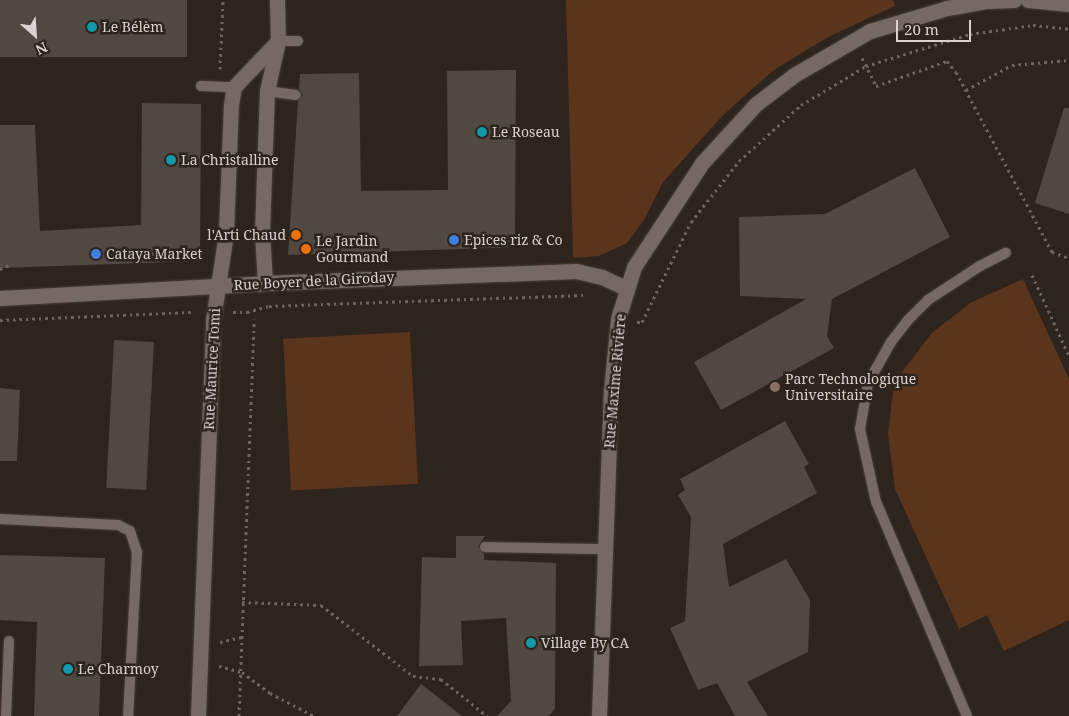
<!DOCTYPE html>
<meta charset="utf-8">
<style>
body{margin:0}
#map{position:relative;width:1069px;height:716px;overflow:hidden;background:#2d241e;font-family:"Noto Serif",serif}
div>[style]{position:absolute}
[style*='--x']{left:calc(var(--x)*1px);top:calc(var(--y)*1px);width:calc(var(--w)*1px);rotate:calc(var(--a)*1deg)}
.green>*{inset:0;background:#5a341b;transform-origin:0 0}
.building>*{inset:0;background:#524842;transform-origin:0 0}
.path>*{height:3px;margin-top:-1.5px;transform-origin:0;background:repeating-linear-gradient(90deg,#6d6560 0 2.5px,transparent 0 6.5px)}
.roads{filter:drop-shadow(0 0 1px #48403c) drop-shadow(0 0 1px #48403c)}
.lane>*{height:10px;margin:-5px;padding:0 5px;transform-origin:5px;border-radius:5px;background:#756a63}
.street>*{height:15px;margin:-7.5px;padding:0 7.5px;transform-origin:7.5px;border-radius:7.5px;background:#756a63}
.dots>*{width:14px;height:14px;translate:-50% -50%;box-sizing:border-box;border:2px solid #2d241e;border-radius:50%}
span{translate:-50% -50%;white-space:nowrap;text-align:center;line-height:1.15;-webkit-text-stroke:5px #2d241e;paint-order:stroke}
.poi-label{font-size:14px;color:#d9d2cf}
.left{translate:0 -50%;text-align:left}
.right{translate:-100% -50%;text-align:right}
.street-label{font-size:14px;color:#d9d2cf}
.north{position:absolute;left:10px;top:10px;width:50px;height:50px;-webkit-text-stroke:4px #2d241e;paint-order:stroke;rotate:154deg;font-size:14px;font-weight:700;line-height:20px;text-align:center;color:#d9d2cf}
.north::after{content:'';display:block;margin:auto;width:18px;height:22px;background:#d9d2cf;clip-path:polygon(50% 0,100% 100%,50% 72%,0 100%)}
.scale{position:absolute;left:896px;top:20px;width:75px;height:22px;box-sizing:border-box;border:2px solid #d9d2cf;border-top:0;padding-left:6px;font-size:15px;line-height:18px;white-space:nowrap;color:#d9d2cf;-webkit-text-stroke:4px #2d241e;paint-order:stroke}
</style>
<div id="map">
<div class="green">
<div style="clip-path:polygon(566px 0,893px 0,895px 6px,828px 37px,774px 70px,723px 115px,663px 182px,644px 220px,627px 243px,599px 256px,573px 258px)"></div>
<div style="clip-path:polygon(1023px 279px,1069px 379px,1069px 620px,1004px 651px,987px 615px,959px 629px,895px 489px,888px 434px,894px 382px,932px 333px,970px 303px)"></div>
<div style="left:410px;top:332px;width:152px;height:127px;rotate:87deg"></div>
</div>
<div class="building">
<div style="left:0;top:0;width:187px;height:57px"></div>
<div style="clip-path:polygon(516px 70px,515px 247px,288px 255px,298px 101px,303px 95px,299px 89px,300px 74px,359px 73px,361px 191px,448px 190px,447px 71px)"></div>
<div style="clip-path:polygon(142px 103px,201px 104px,200px 261px,0 268px,0 125px,35px 125px,40px 231px,141px 225px)"></div>
<div style="clip-path:polygon(1064px 108px,1069px 108px,1069px 214px,1035px 203px)"></div>
<div style="clip-path:polygon(915px 168px,950px 237px,832px 299px,827px 336px,834px 348px,721px 410px,694px 362px,806px 299px,740px 296px,739px 217px,825px 214px)"></div>
<div style="left:114px;top:340px;width:40px;height:148px;rotate:3deg"></div>
<div style="clip-path:polygon(0 388px,20px 390px,17px 461px,0 461px)"></div>
<div style="clip-path:polygon(785px 421px,809px 464px,804px 467px,817px 493px,723px 544px,729px 587px,786px 559px,810px 600px,808px 652px,747px 682px,768px 716px,735px 716px,717px 683px,698px 690px,670px 628px,685px 621px,691px 517px,678px 495px,685px 490px,680px 479px)"></div>
<div style="clip-path:polygon(456px 536px,485px 536px,478px 546px,484px 554px,484px 560px,556px 563px,555px 708px,549px 716px,497px 716px,511px 701px,506px 618px,461px 621px,463px 665px,419px 666px,422px 557px,456px 558px)"></div>
<div style="clip-path:polygon(0 555px,105px 558px,99px 716px,34px 716px,37px 622px,0 620px)"></div>
<div style="clip-path:polygon(421px 684px,462px 716px,397px 716px)"></div>
</div>
<div class="path">
<div style="--x:862;--y:58;--w:31;--a:63"></div>
<div style="--x:876;--y:86;--w:75;--a:-19.4"></div>
<div style="--x:947;--y:61;--w:14;--a:51"></div>
<div style="--x:956;--y:72;--w:204;--a:61.9"></div>
<div style="--x:1052;--y:252;--w:18;--a:19"></div>
<div style="--x:220;--y:69;--w:69;--a:-87.5"></div>
<div style="--x:966;--y:90;--w:52;--a:-28.5"></div>
<div style="--x:1012;--y:65;--w:57;--a:-5"></div>
<div style="--x:0;--y:269;--w:13;--a:-23"></div>
<div style="--x:1032;--y:275;--w:89;--a:65.4"></div>
<div style="--x:233;--y:312;--w:14;--a:0"></div>
<div style="--x:247;--y:312;--w:23;--a:-15"></div>
<div style="--x:269;--y:306;--w:314;--a:-2"></div>
<div style="--x:0;--y:320;--w:194;--a:-2.4"></div>
<div style="--x:637;--y:322;--w:5;--a:0"></div>
<div style="--x:642;--y:322;--w:111;--a:-63.9"></div>
<div style="--x:691;--y:222;--w:78;--a:-51.8"></div>
<div style="--x:739;--y:161;--w:84;--a:-42.1"></div>
<div style="--x:801;--y:105;--w:76;--a:-31"></div>
<div style="--x:866;--y:66;--w:109;--a:-17.1"></div>
<div style="--x:970;--y:34;--w:64;--a:-8.1"></div>
<div style="--x:1033;--y:25;--w:36;--a:6"></div>
<div style="--x:242;--y:602;--w:79;--a:2.2"></div>
<div style="--x:321;--y:605;--w:116;--a:37.7"></div>
<div style="--x:413;--y:676;--w:28;--a:6"></div>
<div style="--x:441;--y:679;--w:59;--a:38.8"></div>
<div style="--x:220;--y:642;--w:22;--a:-13"></div>
<div style="--x:219;--y:666;--w:24;--a:15"></div>
<div style="--x:242;--y:672;--w:35;--a:37"></div>
<div style="--x:270;--y:693;--w:50;--a:27.6"></div>
<div style="--x:239;--y:716;--w:397;--a:-87.8"></div>
</div>
<div class="roads">
<div class="lane">
<div style="--x:278;--y:41;--w:20;--a:0"></div>
<div style="--x:201;--y:86;--w:33;--a:2"></div>
<div style="--x:267;--y:91;--w:29;--a:8"></div>
<div style="--x:0;--y:519;--w:118;--a:2.9"></div>
<div style="--x:118;--y:525;--w:13;--a:27"></div>
<div style="--x:130;--y:531;--w:22;--a:72"></div>
<div style="--x:137;--y:552;--w:164;--a:93.1"></div>
<div style="--x:485;--y:547;--w:119;--a:1"></div>
<div style="--x:6;--y:716;--w:75;--a:-87.7"></div>
<div style="--x:967;--y:716;--w:233;--a:-113"></div>
<div style="--x:876;--y:502;--w:75;--a:-102.4"></div>
<div style="--x:860;--y:429;--w:47;--a:-80.1"></div>
<div style="--x:868;--y:383;--w:47;--a:-60.7"></div>
<div style="--x:891;--y:342;--w:28;--a:-52"></div>
<div style="--x:908;--y:320;--w:28;--a:-45"></div>
<div style="--x:928;--y:300;--w:62;--a:-33.2"></div>
<div style="--x:980;--y:266;--w:29;--a:-27"></div>
</div>
<div class="street">
<div style="--x:1028;--y:0;--w:41;--a:5.6"></div>
<div style="--x:265;--y:283;--w:50;--a:-93.4"></div>
<div style="--x:262;--y:233;--w:142;--a:-88"></div>
<div style="--x:267;--y:91;--w:51;--a:-77.6"></div>
<div style="--x:278;--y:41;--w:41;--a:-91.4"></div>
<div style="--x:0;--y:298;--w:265;--a:-3.2"></div>
<div style="--x:265;--y:283;--w:311;--a:-2.2"></div>
<div style="--x:576;--y:271;--w:27;--a:13"></div>
<div style="--x:602;--y:277;--w:26;--a:25"></div>
<div style="--x:198;--y:716;--w:396;--a:-87.8"></div>
<div style="--x:213;--y:320;--w:88;--a:-81.5"></div>
<div style="--x:226;--y:233;--w:128;--a:-87.8"></div>
<div style="--x:231;--y:105;--w:18;--a:-81"></div>
<div style="--x:234;--y:87;--w:64;--a:-46.3"></div>
<div style="--x:599;--y:716;--w:325;--a:-87.9"></div>
<div style="--x:611;--y:391;--w:72;--a:-84.4"></div>
<div style="--x:618;--y:319;--w:54;--a:-72.9"></div>
<div style="--x:634;--y:267;--w:124;--a:-56.8"></div>
<div style="--x:702;--y:163;--w:80;--a:-47.5"></div>
<div style="--x:756;--y:104;--w:48;--a:-37.3"></div>
<div style="--x:794;--y:75;--w:88;--a:-30.1"></div>
<div style="--x:870;--y:31;--w:80;--a:-16.6"></div>
<div style="--x:947;--y:8;--w:41;--a:-9.9"></div>
<div style="--x:987;--y:1;--w:27;--a:-2"></div>
</div>
</div>
<div class="dots">
<div style="left:92px;top:27px;background:#0f9aa8"></div>
<div style="left:482px;top:132px;background:#0f9aa8"></div>
<div style="left:171px;top:160px;background:#0f9aa8"></div>
<div style="left:296px;top:235px;background:#e8710a"></div>
<div style="left:454px;top:240px;background:#3f7fe0"></div>
<div style="left:306px;top:249px;background:#e8710a"></div>
<div style="left:96px;top:254px;background:#3f7fe0"></div>
<div style="left:775px;top:387px;background:#8d6e63"></div>
<div style="left:531px;top:643px;background:#0f9aa8"></div>
<div style="left:68px;top:669px;background:#0f9aa8"></div>
</div>
<div class="poi-label">
<span class="left" style="left:102px;top:27px">Le Bélèm</span>
<span class="left" style="left:492px;top:132px">Le Roseau</span>
<span class="left" style="left:181px;top:160px">La Christalline</span>
<span class="right" style="left:286px;top:235px">l'Arti Chaud</span>
<span class="left" style="left:464px;top:240px">Epices riz &amp; Co</span>
<span class="left" style="left:316px;top:249px">Le Jardin<br>Gourmand</span>
<span class="left" style="left:106px;top:254px">Cataya Market</span>
<span class="left" style="left:785px;top:387px">Parc Technologique<br>Universitaire</span>
<span class="left" style="left:541px;top:643px">Village By CA</span>
<span class="left" style="left:78px;top:669px">Le Charmoy</span>
</div>
<div class="street-label">
<span style="left:314px;top:281px;rotate:-3deg">Rue Boyer de la Giroday</span>
<span style="left:212px;top:369px;rotate:-87deg">Rue Maurice Tomi</span>
<span style="left:615px;top:381px;rotate:-85deg">Rue Maxime Rivière</span>
</div>
<div class="north">N</div>
<div class="scale">20 m</div>
</div>
